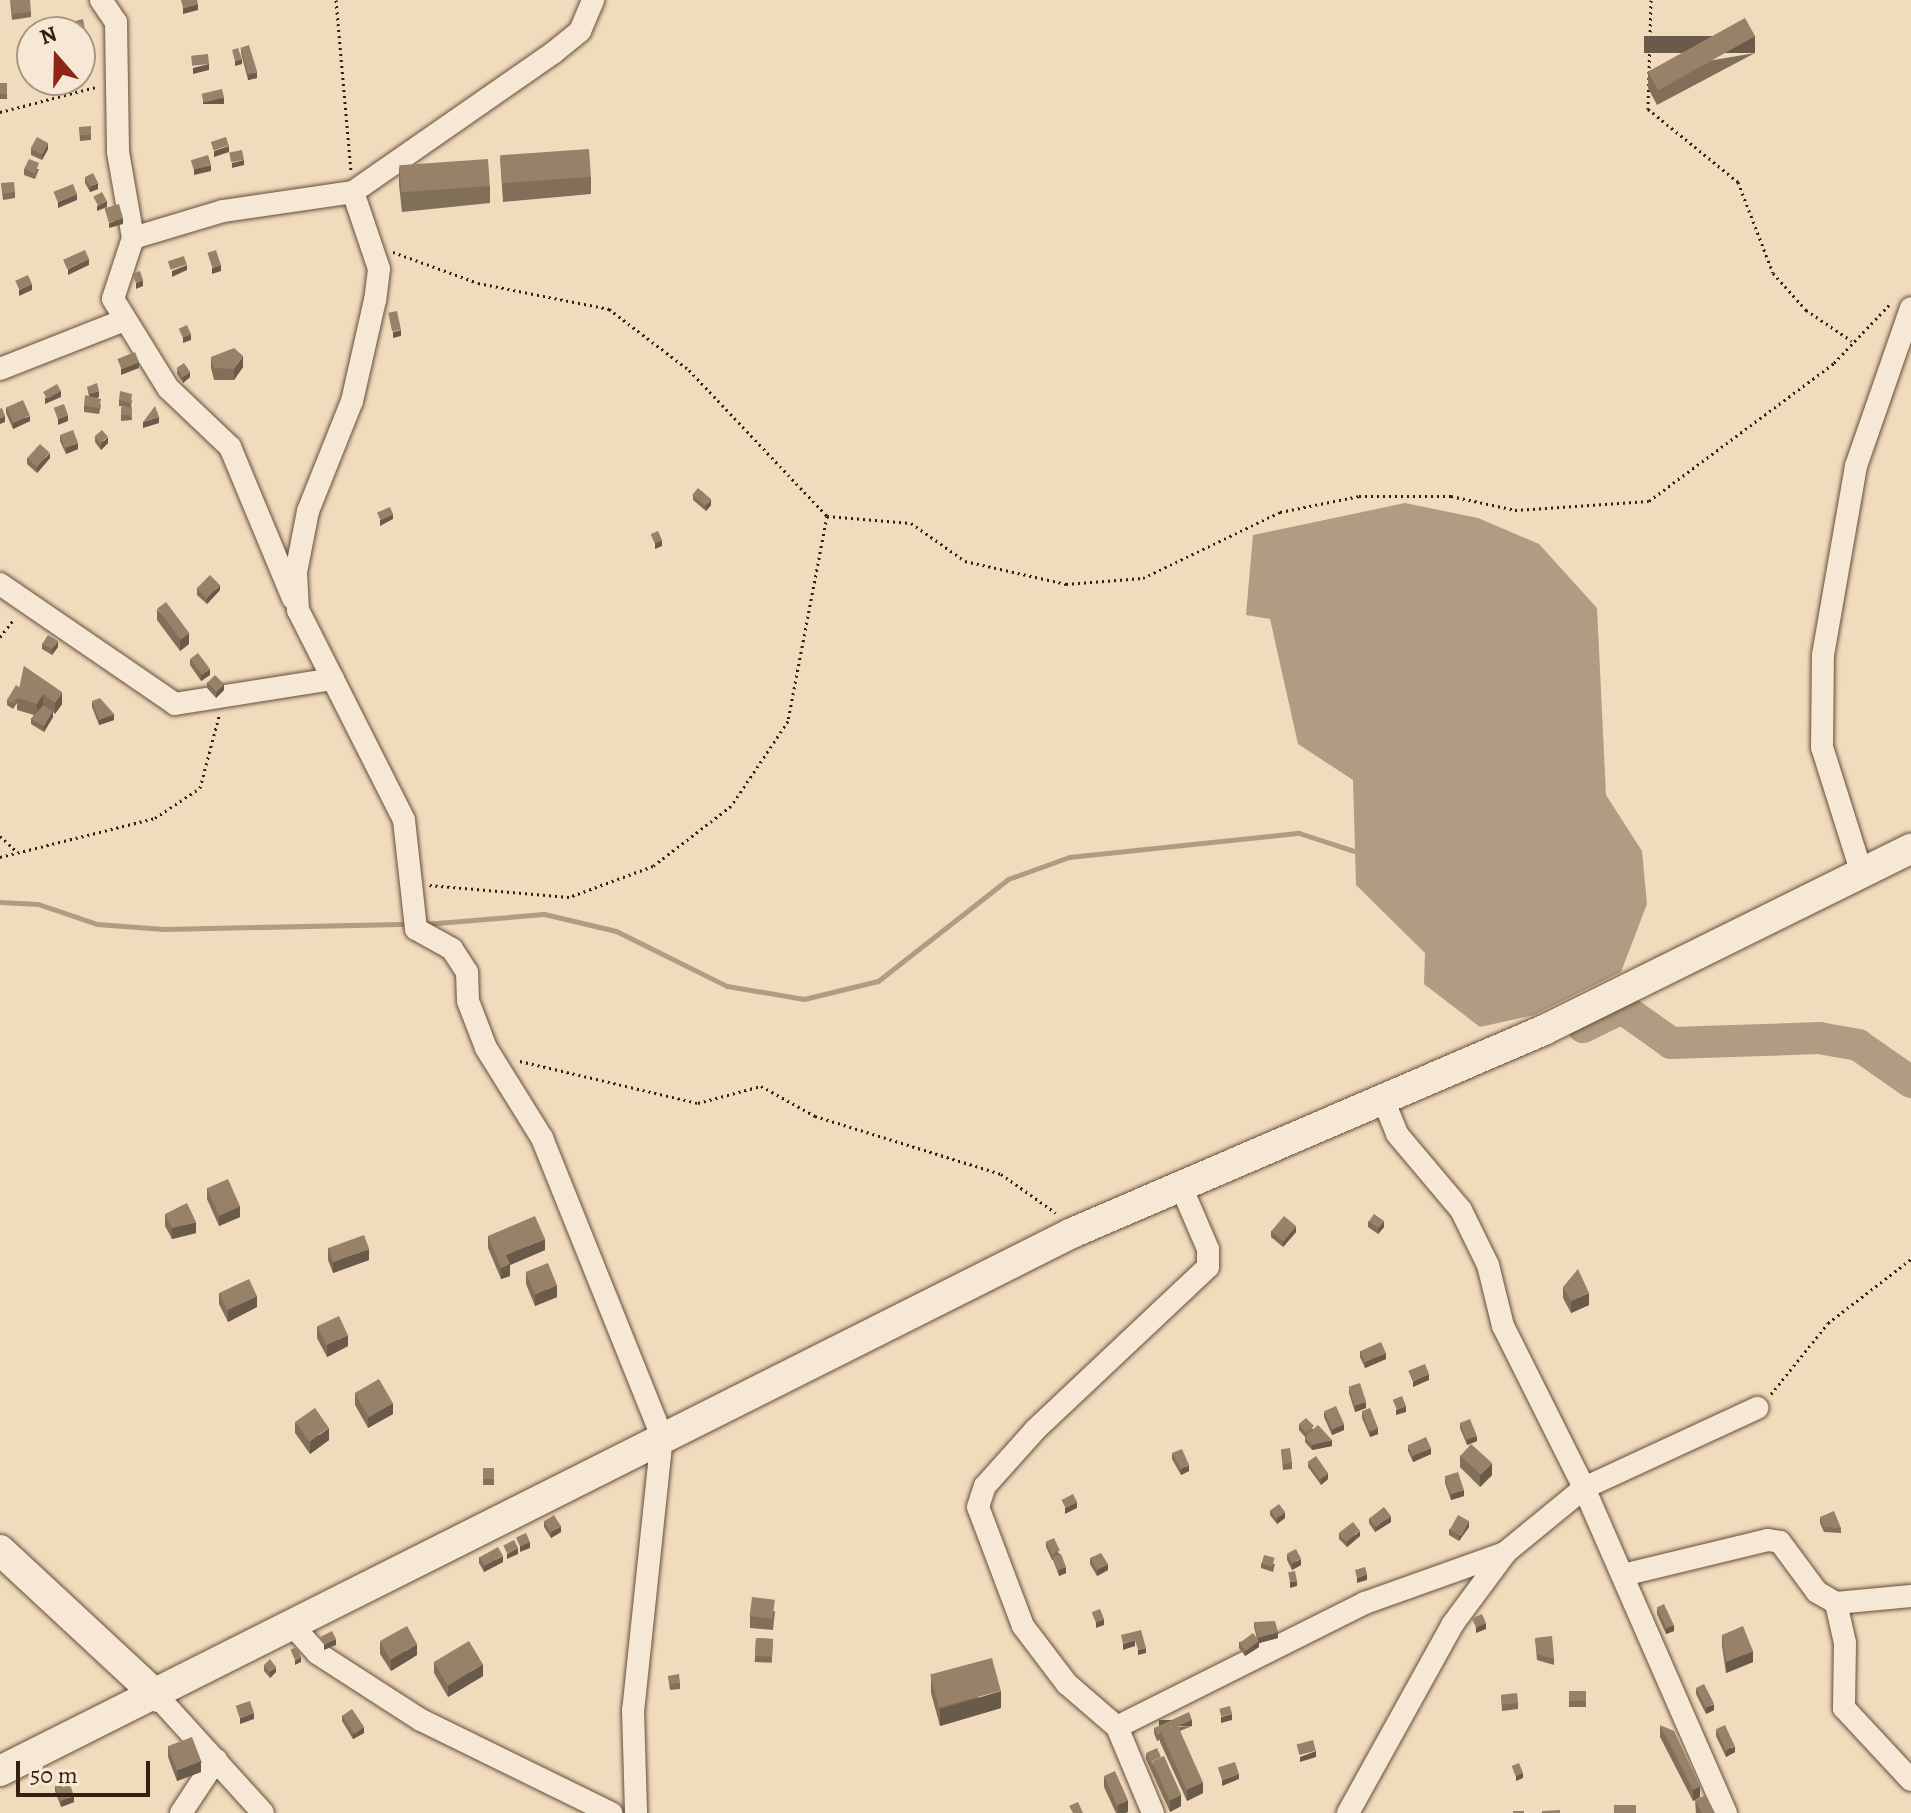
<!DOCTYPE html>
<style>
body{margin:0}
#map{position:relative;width:1911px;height:1813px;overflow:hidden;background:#f1dbbd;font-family:Alegreya,serif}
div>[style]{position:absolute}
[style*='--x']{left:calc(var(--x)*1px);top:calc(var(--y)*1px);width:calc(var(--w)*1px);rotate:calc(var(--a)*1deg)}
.water>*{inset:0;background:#b19b82}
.stream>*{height:5px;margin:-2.5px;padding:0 2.5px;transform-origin:2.5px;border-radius:2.5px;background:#b19b82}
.river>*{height:32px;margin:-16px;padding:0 16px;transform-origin:16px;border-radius:16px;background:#b19b82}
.path>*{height:3px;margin-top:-1.5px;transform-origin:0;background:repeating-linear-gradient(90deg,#361f0e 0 2px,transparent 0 6px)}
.roads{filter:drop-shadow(0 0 2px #654e3a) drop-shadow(0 0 2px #654e3a)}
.street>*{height:22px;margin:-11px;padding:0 11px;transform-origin:11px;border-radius:11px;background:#f6e8d4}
.secondary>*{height:30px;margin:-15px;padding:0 15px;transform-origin:15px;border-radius:15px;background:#f6e8d4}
.wall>*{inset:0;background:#826f5a;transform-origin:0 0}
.shaded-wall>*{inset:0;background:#6a5a4a;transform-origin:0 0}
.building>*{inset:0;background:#978169;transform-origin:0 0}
span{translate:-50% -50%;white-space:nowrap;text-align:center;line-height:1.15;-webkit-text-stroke:6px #f6e8d4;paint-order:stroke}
.north{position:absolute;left:16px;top:16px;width:80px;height:80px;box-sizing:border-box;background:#f6e8d4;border:2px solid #a99885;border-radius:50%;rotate:340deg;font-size:22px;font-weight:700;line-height:32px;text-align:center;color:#361f0e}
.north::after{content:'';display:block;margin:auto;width:28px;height:36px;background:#8f2418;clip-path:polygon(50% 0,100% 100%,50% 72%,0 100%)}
.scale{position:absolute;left:16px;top:1761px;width:134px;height:36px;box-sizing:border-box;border:4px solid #361f0e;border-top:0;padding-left:10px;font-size:24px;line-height:28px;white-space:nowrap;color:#361f0e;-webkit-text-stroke:6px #f6e8d4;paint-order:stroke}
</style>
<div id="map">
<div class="water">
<div style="clip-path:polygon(1405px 503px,1478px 518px,1539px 544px,1597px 608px,1606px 795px,1642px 851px,1647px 904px,1621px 972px,1534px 1015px,1480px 1027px,1424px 984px,1425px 953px,1356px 885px,1353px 780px,1298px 744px,1270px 619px,1246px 615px,1253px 535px)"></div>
</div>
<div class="stream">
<div style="--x:0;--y:902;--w:38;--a:3"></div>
<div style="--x:38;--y:904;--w:62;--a:18.7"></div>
<div style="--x:97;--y:924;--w:67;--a:4.3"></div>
<div style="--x:164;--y:929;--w:247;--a:-1.2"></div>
<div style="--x:425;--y:924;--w:119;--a:-4.8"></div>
<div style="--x:544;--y:914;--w:74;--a:13.3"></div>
<div style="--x:616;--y:931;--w:124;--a:26.4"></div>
<div style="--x:727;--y:986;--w:78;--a:9.6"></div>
<div style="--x:804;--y:999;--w:76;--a:-13.7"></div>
<div style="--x:878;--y:981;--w:165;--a:-38.1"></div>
<div style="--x:1008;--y:879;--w:65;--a:-19.8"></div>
<div style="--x:1069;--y:857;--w:231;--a:-6"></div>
<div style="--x:1299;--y:833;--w:64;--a:18.2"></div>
</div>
<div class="river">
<div style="--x:1583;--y:1027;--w:43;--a:-26"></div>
<div style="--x:1622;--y:1008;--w:60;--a:35.5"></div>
<div style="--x:1671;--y:1043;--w:148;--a:-1.9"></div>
<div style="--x:1819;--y:1038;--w:40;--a:10"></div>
<div style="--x:1858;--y:1045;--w:65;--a:34.9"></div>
</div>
<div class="path">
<div style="--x:336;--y:0;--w:173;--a:85"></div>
<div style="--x:1651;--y:0;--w:109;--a:91.6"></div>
<div style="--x:1648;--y:109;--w:116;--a:39"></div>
<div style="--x:1738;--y:182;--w:97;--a:69"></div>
<div style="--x:1773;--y:273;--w:50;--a:48.3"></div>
<div style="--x:1806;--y:310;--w:55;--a:34"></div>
<div style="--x:0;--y:112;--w:99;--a:-14.6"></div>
<div style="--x:393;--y:252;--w:90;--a:20"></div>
<div style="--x:478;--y:283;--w:134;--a:11.2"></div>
<div style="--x:609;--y:309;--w:101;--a:37.3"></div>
<div style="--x:689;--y:370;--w:201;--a:46.6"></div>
<div style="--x:827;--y:516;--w:209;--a:100.8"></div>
<div style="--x:788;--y:721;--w:102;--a:123.8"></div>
<div style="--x:731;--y:806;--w:98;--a:142.4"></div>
<div style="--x:653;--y:866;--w:90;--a:159.7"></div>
<div style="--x:569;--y:897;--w:141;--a:-175.1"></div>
<div style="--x:827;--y:516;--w:84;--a:4.8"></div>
<div style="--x:911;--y:523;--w:66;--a:35.1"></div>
<div style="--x:965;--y:561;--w:104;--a:12.8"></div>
<div style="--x:1066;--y:584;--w:77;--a:-4.5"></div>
<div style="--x:1143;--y:578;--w:152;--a:-25.7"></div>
<div style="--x:1280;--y:512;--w:81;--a:-11.4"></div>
<div style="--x:1359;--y:496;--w:92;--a:0"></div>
<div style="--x:1451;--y:496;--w:66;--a:12.3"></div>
<div style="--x:1515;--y:510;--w:134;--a:-3.8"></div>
<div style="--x:1649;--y:501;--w:231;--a:-36.7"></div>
<div style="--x:1834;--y:363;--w:81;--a:-46.5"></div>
<div style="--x:0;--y:637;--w:24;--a:-52"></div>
<div style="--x:0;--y:836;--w:23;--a:43"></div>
<div style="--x:0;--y:857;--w:160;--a:-14.1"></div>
<div style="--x:155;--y:818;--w:54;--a:-33.7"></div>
<div style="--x:200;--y:788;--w:74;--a:-75.2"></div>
<div style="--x:520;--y:1061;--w:183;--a:13.3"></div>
<div style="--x:698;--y:1103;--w:65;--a:-15.1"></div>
<div style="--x:761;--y:1086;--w:62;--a:29.1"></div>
<div style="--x:815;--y:1116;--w:195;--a:17.3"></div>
<div style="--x:1001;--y:1174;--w:67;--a:35.3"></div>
<div style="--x:1771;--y:1394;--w:91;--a:-51.2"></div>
<div style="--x:1828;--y:1323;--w:105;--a:-37.6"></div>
</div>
<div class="roads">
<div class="street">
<div style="--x:101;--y:0;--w:27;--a:56"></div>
<div style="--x:116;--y:22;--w:130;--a:89.1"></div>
<div style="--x:118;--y:152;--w:87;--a:80.1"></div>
<div style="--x:133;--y:238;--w:64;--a:108.2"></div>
<div style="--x:113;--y:299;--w:105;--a:58.3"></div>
<div style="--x:168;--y:388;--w:86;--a:43.6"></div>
<div style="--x:230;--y:447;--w:164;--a:67.4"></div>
<div style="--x:353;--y:192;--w:81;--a:71.3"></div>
<div style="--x:379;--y:269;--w:31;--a:97"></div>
<div style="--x:375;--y:300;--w:104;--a:102.8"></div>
<div style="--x:352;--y:401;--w:118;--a:111.8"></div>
<div style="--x:308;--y:511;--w:62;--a:101.1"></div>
<div style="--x:296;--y:572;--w:38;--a:87"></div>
<div style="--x:298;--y:610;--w:235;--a:63.2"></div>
<div style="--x:404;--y:820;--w:110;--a:83.7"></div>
<div style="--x:416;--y:929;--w:41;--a:29.1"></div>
<div style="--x:452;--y:949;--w:27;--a:57"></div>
<div style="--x:467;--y:972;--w:29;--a:88"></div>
<div style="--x:468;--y:1001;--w:50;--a:69"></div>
<div style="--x:486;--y:1048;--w:106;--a:58.1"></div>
<div style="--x:542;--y:1138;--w:321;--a:68.1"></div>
<div style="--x:662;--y:1436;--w:276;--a:96"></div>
<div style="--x:633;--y:1710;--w:103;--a:88.3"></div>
<div style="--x:133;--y:238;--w:94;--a:-16.7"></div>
<div style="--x:223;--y:211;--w:131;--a:-8.3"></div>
<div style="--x:353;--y:192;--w:244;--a:-34.8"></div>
<div style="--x:553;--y:53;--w:35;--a:-39"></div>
<div style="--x:580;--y:31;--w:34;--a:-67"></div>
<div style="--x:0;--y:369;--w:131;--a:-21.5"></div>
<div style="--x:0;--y:584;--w:212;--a:34.4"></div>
<div style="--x:175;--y:704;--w:160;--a:-9"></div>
<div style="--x:1862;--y:874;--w:133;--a:-107.5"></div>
<div style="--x:1822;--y:747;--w:92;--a:-89.4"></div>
<div style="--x:1823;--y:655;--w:192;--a:-80.1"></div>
<div style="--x:1856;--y:466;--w:167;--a:-70.8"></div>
<div style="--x:1383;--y:1099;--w:38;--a:68"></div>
<div style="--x:1397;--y:1134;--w:99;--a:49.9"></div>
<div style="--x:1461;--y:1210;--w:61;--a:63.9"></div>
<div style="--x:1488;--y:1265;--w:63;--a:76.2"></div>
<div style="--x:1503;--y:1326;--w:181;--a:63.4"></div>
<div style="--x:1584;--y:1488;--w:355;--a:66.4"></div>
<div style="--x:1623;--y:1575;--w:149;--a:-13.6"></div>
<div style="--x:1768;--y:1540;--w:12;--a:9"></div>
<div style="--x:1780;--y:1542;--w:62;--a:53.5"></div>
<div style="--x:1817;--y:1592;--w:22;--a:30"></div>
<div style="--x:1836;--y:1603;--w:75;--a:-5.3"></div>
<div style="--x:1836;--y:1603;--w:41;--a:77.3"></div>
<div style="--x:1845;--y:1643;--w:65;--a:90.9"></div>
<div style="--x:1844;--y:1708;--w:98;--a:47.1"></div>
<div style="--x:292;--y:1625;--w:38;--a:48"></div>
<div style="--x:317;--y:1653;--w:124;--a:32.8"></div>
<div style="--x:421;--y:1720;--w:212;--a:26.1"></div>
<div style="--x:158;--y:1697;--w:156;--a:47.8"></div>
<div style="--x:1117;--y:1727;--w:277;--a:-26.6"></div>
<div style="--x:1365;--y:1603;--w:149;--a:-19.7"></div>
<div style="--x:181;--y:1813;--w:64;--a:-56.6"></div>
<div style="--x:1153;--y:1813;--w:93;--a:-112.7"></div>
<div style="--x:1117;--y:1727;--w:66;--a:-139.3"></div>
<div style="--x:1067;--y:1684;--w:73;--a:-127.2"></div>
<div style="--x:1023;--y:1626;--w:127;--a:-110.7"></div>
<div style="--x:978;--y:1507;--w:22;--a:-72"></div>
<div style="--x:985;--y:1486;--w:76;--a:-48.2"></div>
<div style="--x:1036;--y:1429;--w:236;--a:-43.3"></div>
<div style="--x:1208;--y:1267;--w:18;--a:-90"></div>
<div style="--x:1208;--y:1249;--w:71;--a:-113.3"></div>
<div style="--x:1348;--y:1813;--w:215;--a:-61"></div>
<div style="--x:1452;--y:1625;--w:91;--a:-53.5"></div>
<div style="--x:1506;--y:1552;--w:101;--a:-39.4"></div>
<div style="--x:1584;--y:1488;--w:191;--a:-24.8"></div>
</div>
<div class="secondary">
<div style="--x:0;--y:1550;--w:216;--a:42.9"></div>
<div style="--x:0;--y:1771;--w:1199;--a:-26.65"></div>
<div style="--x:1072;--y:1233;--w:514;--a:-23.27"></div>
<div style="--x:1544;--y:1030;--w:409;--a:-26.3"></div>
</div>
</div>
<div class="wall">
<div style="clip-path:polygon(10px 0,31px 12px,31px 17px,12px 20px)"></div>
<div style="clip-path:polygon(241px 48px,257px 78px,248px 80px,241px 53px)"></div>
<div style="clip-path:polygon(1755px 53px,1657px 105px,1648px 88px,1648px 71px)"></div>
<div style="left:0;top:83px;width:7px;height:16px"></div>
<div style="clip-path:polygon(79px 127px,91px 135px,91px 140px,80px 141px)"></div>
<div style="clip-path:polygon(31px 149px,48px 149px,42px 160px,31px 155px)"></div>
<div style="clip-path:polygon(500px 157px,591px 177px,591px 194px,503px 202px)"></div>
<div style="clip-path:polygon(399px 168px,490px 186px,490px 203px,402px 212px,399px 185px)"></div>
<div style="clip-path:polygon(24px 169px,39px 169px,35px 179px,24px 175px)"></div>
<div style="clip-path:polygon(85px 177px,98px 189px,90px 192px,85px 183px)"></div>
<div style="clip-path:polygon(1px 183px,15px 192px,15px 198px,3px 200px)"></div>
<div style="clip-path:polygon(211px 357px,243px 367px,234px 380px,214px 380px,211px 368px)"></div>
<div style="clip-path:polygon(177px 369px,190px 377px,183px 383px,177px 374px)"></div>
<div style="clip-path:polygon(87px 387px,99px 397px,96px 398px,101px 405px,99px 414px,84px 412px,84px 406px,89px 396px)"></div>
<div style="clip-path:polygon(119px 400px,132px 400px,131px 407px,132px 420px,121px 421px,121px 407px,126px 407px,119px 406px)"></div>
<div style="clip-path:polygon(6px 407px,30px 421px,13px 429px,6px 413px)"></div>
<div style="clip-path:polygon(60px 435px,78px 449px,66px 454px,60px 441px)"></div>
<div style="clip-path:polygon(95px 437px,108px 443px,101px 450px,95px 442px)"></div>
<div style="clip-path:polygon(27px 458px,50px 458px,37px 473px,27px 464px)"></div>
<div style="clip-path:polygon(693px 495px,711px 505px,706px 511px,693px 500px)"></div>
<div style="clip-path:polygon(197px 589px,220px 590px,207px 604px,197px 595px)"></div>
<div style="clip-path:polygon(157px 609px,189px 644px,180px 651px,157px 620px)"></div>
<div style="clip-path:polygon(42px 644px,58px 647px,52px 655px,42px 649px)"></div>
<div style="clip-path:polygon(190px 659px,210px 675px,201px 681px,190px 665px)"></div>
<div style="clip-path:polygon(24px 666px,62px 704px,55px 714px,53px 712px,53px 717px,44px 732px,31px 724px,31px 719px,34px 715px,17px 710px,17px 703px,13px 709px,7px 705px,7px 700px,20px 688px)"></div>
<div style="clip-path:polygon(207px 682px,224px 690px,216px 698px,207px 688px)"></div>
<div style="clip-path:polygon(92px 701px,114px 720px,99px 725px,92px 707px)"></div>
<div style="clip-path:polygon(207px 1188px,240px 1217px,219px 1226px,207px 1199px)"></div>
<div style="clip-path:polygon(165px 1214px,196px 1233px,172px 1239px,165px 1226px)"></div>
<div style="clip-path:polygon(1368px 1221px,1384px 1227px,1378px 1234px,1368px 1227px)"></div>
<div style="clip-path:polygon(1271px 1231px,1296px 1232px,1283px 1247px,1271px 1237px)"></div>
<div style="clip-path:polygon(488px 1236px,545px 1250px,510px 1265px,510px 1276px,501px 1279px,488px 1248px)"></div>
<div style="clip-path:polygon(328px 1248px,369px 1260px,333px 1273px,328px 1260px)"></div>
<div style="clip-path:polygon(526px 1272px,557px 1297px,535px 1306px,526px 1284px)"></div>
<div style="clip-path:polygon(1563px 1287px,1589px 1305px,1571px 1313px,1563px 1298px)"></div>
<div style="clip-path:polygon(219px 1293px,257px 1307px,228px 1322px,219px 1304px)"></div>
<div style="clip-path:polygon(317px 1326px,348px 1346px,327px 1357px,317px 1338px)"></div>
<div style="clip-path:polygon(1360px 1351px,1386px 1359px,1365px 1368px,1360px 1357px)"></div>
<div style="clip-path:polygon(1349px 1387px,1366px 1408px,1355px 1412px,1349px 1393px)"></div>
<div style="clip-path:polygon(355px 1393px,393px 1414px,368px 1428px,355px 1405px)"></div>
<div style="clip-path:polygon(1324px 1412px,1344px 1430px,1332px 1435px,1324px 1417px)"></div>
<div style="clip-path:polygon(1362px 1412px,1378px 1434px,1370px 1437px,1362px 1418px)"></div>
<div style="clip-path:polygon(295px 1422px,329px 1440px,310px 1454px,295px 1433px)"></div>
<div style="clip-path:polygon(1460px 1423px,1477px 1441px,1467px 1445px,1460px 1428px)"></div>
<div style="clip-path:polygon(1299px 1424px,1314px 1429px,1332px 1446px,1312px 1450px,1305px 1442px,1305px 1437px,1299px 1430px)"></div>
<div style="clip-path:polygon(1408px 1446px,1431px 1454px,1413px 1462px,1408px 1451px)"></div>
<div style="clip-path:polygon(1281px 1449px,1292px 1463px,1292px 1469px,1283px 1470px)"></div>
<div style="clip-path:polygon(1172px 1453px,1189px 1471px,1181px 1475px,1172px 1459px)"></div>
<div style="clip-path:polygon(1460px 1455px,1492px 1475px,1480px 1487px,1460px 1467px)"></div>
<div style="clip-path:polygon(1308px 1462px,1328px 1479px,1321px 1485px,1308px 1467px)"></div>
<div style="left:483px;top:1468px;width:11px;height:17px"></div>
<div style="clip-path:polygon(1445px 1477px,1464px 1496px,1451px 1500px,1445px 1483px)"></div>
<div style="clip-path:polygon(1270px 1510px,1285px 1518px,1277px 1524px,1270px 1515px)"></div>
<div style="clip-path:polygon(1820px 1517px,1841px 1528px,1841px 1533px,1824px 1532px,1820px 1523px)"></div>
<div style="clip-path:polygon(1369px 1518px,1391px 1522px,1375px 1532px,1369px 1523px)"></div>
<div style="clip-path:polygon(544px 1521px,561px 1532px,551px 1538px,544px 1527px)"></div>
<div style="clip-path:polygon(1469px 1527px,1459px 1541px,1449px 1535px,1449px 1529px)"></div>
<div style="clip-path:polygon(1339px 1533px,1360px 1536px,1347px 1547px,1339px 1539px)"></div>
<div style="clip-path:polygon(1046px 1541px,1060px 1554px,1066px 1573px,1059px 1576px,1053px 1560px,1052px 1560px,1046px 1547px)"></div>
<div style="clip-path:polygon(1287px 1554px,1301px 1565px,1292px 1570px,1287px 1560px)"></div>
<div style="clip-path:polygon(479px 1557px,503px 1562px,484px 1572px,479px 1563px)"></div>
<div style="clip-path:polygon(1090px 1558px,1108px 1570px,1097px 1576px,1090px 1564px)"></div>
<div style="clip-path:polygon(1261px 1563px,1275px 1564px,1273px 1572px,1261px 1568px)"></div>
<div style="clip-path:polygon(1657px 1608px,1674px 1631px,1666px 1634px,1657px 1614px)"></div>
<div style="clip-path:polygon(775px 1611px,773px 1630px,750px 1628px,750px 1616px)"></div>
<div style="clip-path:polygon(1254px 1622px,1278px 1638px,1259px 1643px,1259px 1647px,1245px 1656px,1239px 1648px,1239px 1642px,1257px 1639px,1254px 1627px)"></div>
<div style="clip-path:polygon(1722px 1635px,1753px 1662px,1726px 1673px,1722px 1646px)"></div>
<div style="left:756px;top:1638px;width:17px;height:24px;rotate:3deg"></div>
<div style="clip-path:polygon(1535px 1638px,1554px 1659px,1554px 1665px,1537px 1660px)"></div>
<div style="clip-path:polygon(380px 1642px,417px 1655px,391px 1671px,380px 1654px)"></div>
<div style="clip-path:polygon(434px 1662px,483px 1676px,448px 1697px,434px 1673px)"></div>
<div style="clip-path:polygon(264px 1665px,276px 1672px,270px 1678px,264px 1671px)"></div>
<div style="clip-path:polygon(668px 1676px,680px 1683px,680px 1689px,670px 1690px)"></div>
<div style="clip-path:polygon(931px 1676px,1001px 1708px,940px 1726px,931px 1693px)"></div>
<div style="clip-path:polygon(1696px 1688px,1714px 1710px,1706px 1714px,1696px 1694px)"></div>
<div style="left:1586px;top:1691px;width:16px;height:17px;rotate:90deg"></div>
<div style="clip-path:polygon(1501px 1695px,1518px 1703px,1518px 1709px,1502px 1711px)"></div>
<div style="clip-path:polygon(342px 1715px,364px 1733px,353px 1739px,342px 1721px)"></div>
<div style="clip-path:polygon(1660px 1725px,1700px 1797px,1693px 1801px,1660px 1737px)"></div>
<div style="clip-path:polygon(1192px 1726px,1180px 1731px,1203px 1793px,1187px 1801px,1160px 1742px,1160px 1740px,1157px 1741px,1154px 1733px,1154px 1728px)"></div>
<div style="clip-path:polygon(1716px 1730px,1735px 1752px,1726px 1757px,1716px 1736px)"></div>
<div style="clip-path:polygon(168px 1746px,201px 1772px,177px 1781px,168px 1757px)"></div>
<div style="clip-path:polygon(1146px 1753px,1181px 1806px,1170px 1812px,1146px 1759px)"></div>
<div style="clip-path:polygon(1104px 1776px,1128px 1812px,1125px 1813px,1116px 1813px,1104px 1787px)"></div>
<div style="clip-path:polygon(55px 1786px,74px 1802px,61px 1807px,55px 1791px)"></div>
<div style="clip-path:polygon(1695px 1800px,1715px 1813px,1696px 1813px)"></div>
</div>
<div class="shaded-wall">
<div style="clip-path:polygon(198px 4px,198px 10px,183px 14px,183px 8px)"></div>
<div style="clip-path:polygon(85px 30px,85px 36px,80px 37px,80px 32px,77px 32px)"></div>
<div style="left:1755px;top:36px;width:17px;height:111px;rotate:90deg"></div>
<div style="clip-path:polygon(242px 59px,242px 64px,235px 66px,235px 61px)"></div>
<div style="clip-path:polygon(209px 64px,209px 70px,193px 74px,193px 68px)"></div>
<div style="clip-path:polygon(257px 72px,257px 78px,248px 80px,248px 75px)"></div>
<div style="left:224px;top:98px;width:6px;height:21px;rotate:90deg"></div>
<div style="clip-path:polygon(48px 143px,48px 149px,42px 160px,42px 155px)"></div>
<div style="clip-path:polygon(229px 146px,229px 152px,214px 157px,214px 151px)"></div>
<div style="clip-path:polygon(244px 160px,244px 165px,232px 168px,232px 163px)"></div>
<div style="clip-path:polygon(211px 165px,211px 171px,194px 175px,194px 169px)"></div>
<div style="clip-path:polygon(98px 183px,98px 189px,90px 192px,90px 187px)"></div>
<div style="clip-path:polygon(77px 194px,77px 200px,58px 208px,58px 202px)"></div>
<div style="clip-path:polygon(107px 201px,107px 207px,97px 211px,97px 206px)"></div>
<div style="clip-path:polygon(123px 218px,123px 224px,109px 228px,109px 223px)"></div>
<div style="clip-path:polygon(89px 259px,89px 265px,68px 275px,68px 269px)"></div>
<div style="clip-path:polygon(187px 265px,187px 270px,172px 277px,172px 271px)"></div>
<div style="clip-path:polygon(221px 265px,221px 271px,212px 274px,212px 268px)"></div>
<div style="clip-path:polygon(143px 280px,143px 286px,136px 289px,136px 283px)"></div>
<div style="clip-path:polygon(32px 284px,32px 290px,19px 296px,19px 290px)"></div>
<div style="clip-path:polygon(401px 330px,401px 336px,393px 338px,393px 332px)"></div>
<div style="clip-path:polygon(191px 334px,191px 340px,183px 343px,183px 337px)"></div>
<div style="clip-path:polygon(243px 356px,243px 367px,234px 380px,234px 369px)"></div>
<div style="clip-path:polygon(139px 362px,139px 368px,121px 375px,121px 369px)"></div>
<div style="clip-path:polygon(190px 372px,190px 377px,183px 383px,183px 377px)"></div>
<div style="clip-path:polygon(61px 391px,61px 397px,45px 404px,45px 398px)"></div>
<div style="clip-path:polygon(99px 391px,99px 397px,90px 400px,90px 394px)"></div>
<div style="clip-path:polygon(68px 415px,68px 421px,58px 425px,58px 419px)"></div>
<div style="clip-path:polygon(5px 416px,5px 422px,0 424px,0 418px)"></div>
<div style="clip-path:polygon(30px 416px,30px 421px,13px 429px,13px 423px)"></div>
<div style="clip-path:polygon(159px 417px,159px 423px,143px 428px,143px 422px)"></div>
<div style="clip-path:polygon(108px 437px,108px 443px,101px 450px,101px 444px)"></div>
<div style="clip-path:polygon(78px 443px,78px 449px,66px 454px,66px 448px)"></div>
<div style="clip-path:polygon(50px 453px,50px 458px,37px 473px,37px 467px)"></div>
<div style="clip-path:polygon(711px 499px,711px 505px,706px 511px,706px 506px)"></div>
<div style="clip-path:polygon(393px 514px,393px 519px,380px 526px,380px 520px)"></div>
<div style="clip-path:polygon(662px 540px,662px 546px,655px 549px,655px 543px)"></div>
<div style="clip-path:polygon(220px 585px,220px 590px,207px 604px,207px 598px)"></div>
<div style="clip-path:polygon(189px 633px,189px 644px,180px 651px,180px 639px)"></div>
<div style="clip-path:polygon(58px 641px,58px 647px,52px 655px,52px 649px)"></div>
<div style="clip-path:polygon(210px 669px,210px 675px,201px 681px,201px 675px)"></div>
<div style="clip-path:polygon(224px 684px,224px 690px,216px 698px,216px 692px)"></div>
<div style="clip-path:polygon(62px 692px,62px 704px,55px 714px,55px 703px)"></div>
<div style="clip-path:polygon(43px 694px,43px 705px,37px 716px,37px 704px)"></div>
<div style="clip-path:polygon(53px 711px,53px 717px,44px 732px,44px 726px)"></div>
<div style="clip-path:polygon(114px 714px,114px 720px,99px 725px,99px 720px)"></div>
<div style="clip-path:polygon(240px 1206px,240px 1217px,219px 1226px,219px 1215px)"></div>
<div style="clip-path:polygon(1384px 1221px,1384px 1227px,1378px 1234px,1378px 1228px)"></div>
<div style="clip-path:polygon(196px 1222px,196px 1233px,172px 1239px,172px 1228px)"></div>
<div style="clip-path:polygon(1296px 1226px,1296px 1232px,1283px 1247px,1283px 1242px)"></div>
<div style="clip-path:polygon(545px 1239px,545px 1250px,510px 1265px,510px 1276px,501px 1279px,501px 1268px,506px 1255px)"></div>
<div style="clip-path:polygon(369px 1249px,369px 1260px,333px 1273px,333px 1262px)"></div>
<div style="clip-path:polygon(557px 1285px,557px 1297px,535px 1306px,535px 1295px)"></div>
<div style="clip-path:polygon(1589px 1293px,1589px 1305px,1571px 1313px,1571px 1301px)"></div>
<div style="clip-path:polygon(257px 1296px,257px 1307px,228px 1322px,228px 1310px)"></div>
<div style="clip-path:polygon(348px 1335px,348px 1346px,327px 1357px,327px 1345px)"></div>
<div style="clip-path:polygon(1386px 1353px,1386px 1359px,1365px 1368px,1365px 1362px)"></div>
<div style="clip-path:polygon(1429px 1374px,1429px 1380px,1413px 1387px,1413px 1381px)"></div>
<div style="clip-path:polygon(1366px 1402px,1366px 1408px,1355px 1412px,1355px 1406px)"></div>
<div style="clip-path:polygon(393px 1403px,393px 1414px,368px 1428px,368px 1416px)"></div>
<div style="clip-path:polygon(1406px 1406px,1406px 1412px,1396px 1415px,1396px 1410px)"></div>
<div style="clip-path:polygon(1344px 1424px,1344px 1430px,1332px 1435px,1332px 1430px)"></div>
<div style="clip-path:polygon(329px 1428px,329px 1440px,310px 1454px,310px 1442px)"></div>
<div style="clip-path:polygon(1378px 1428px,1378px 1434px,1370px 1437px,1370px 1431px)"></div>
<div style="clip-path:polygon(1477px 1436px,1477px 1441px,1467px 1445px,1467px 1439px)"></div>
<div style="clip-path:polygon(1332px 1440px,1332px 1446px,1312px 1450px,1312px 1445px)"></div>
<div style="clip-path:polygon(1431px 1448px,1431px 1454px,1413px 1462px,1413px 1456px)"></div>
<div style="clip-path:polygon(1492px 1463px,1492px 1475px,1480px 1487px,1480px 1475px)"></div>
<div style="clip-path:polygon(1189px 1465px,1189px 1471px,1181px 1475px,1181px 1469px)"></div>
<div style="clip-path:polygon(1328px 1473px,1328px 1479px,1321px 1485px,1321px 1479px)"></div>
<div style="clip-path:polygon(1464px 1490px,1464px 1496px,1451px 1500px,1451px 1494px)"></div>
<div style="clip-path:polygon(1077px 1502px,1077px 1508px,1065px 1514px,1065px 1508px)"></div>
<div style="clip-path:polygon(1285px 1512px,1285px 1518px,1277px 1524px,1277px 1518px)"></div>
<div style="clip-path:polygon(1391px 1516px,1391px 1522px,1375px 1532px,1375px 1527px)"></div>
<div style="clip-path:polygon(1469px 1521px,1469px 1527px,1459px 1541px,1459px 1536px)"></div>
<div style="clip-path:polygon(561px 1526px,561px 1532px,551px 1538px,551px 1532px)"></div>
<div style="clip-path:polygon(1360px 1531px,1360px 1536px,1347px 1547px,1347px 1542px)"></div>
<div style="clip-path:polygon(530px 1542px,530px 1548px,520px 1552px,520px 1546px)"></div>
<div style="clip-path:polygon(518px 1548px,518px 1554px,507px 1559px,507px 1554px)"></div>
<div style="clip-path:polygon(503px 1556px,503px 1562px,484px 1572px,484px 1566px)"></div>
<div style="clip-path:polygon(1301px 1559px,1301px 1565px,1292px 1570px,1292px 1564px)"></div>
<div style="clip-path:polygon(1108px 1564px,1108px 1570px,1097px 1576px,1097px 1570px)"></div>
<div style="clip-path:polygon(1066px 1567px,1066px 1573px,1059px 1576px,1059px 1570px)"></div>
<div style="clip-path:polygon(1367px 1574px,1367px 1580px,1357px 1583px,1357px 1578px)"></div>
<div style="clip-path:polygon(1297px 1581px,1297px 1586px,1290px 1588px,1290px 1582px)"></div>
<div style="clip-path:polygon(1104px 1619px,1104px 1625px,1096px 1628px,1096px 1622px)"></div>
<div style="clip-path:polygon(1486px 1623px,1486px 1629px,1476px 1633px,1476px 1627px)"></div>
<div style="clip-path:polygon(1674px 1625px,1674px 1631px,1666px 1634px,1666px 1628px)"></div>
<div style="clip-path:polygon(1278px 1632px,1278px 1638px,1259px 1643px,1259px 1647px,1245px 1656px,1245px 1650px,1258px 1642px,1258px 1638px)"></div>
<div style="clip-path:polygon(336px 1639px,336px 1645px,324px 1650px,324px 1644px)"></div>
<div style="clip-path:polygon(1135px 1640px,1135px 1646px,1123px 1650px,1123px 1644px)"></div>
<div style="clip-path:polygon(417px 1644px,417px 1655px,391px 1671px,391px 1660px)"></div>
<div style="clip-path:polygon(1146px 1648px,1146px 1653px,1138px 1655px,1138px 1650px)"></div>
<div style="clip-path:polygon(1753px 1651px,1753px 1662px,1726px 1673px,1726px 1662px)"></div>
<div style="clip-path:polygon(301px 1657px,301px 1662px,295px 1665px,295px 1660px)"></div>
<div style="clip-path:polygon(483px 1664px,483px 1676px,448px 1697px,448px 1686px)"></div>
<div style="clip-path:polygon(276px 1667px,276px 1672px,270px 1678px,270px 1672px)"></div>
<div style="clip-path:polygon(1001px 1691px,1001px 1708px,940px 1726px,940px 1709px)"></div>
<div style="clip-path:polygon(1714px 1704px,1714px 1710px,1706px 1714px,1706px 1708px)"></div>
<div style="clip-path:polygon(254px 1713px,254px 1719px,240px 1724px,240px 1718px)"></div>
<div style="clip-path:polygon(1232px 1714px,1232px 1720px,1221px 1723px,1221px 1717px)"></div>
<div style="left:1192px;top:1720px;width:6px;height:33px;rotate:90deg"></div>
<div style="clip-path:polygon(364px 1727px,364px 1733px,353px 1739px,353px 1733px)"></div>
<div style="clip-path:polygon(1735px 1746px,1735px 1752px,1726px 1757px,1726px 1751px)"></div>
<div style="clip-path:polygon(1316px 1751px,1316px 1757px,1300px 1762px,1300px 1757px)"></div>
<div style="clip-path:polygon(201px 1761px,201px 1772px,177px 1781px,177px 1770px)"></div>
<div style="clip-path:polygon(1523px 1773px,1523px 1778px,1516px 1781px,1516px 1775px)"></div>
<div style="clip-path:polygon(1239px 1774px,1239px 1779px,1222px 1786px,1222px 1780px)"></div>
<div style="clip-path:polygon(1203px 1782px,1203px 1793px,1187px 1801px,1187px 1789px)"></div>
<div style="clip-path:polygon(1700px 1786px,1700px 1797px,1693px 1801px,1693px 1790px)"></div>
<div style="clip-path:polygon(1181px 1795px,1181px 1806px,1170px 1812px,1170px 1800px)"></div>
<div style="clip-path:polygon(74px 1796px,74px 1802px,61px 1807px,61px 1801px)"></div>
<div style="clip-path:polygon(1128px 1800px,1128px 1812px,1125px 1813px,1118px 1813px,1118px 1805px)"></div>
</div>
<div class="building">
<div style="clip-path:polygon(11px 0,30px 0,31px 12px,12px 14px)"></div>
<div style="clip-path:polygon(181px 0,197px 0,198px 4px,183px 8px)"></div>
<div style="left:1745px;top:18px;width:21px;height:111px;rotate:61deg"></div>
<div style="clip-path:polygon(83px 19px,85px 30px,70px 32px,68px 23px)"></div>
<div style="left:249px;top:45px;width:28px;height:9px;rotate:73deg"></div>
<div style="clip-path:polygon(238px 48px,242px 59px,235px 61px,232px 50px)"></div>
<div style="left:208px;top:54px;width:10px;height:17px;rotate:84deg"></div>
<div style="left:0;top:83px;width:7px;height:11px"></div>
<div style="left:222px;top:89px;width:9px;height:21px;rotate:77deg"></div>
<div style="clip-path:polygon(91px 126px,91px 135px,80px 135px,79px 127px)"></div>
<div style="left:37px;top:137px;width:13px;height:13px;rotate:29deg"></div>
<div style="left:226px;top:137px;width:9px;height:16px;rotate:72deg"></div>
<div style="left:589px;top:149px;width:28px;height:89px;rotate:86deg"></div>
<div style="left:242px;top:150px;width:10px;height:13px;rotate:79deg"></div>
<div style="left:208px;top:155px;width:10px;height:18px;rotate:73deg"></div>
<div style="clip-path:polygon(29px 159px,39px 163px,35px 174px,24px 169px)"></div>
<div style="left:488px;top:159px;width:27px;height:89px;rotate:86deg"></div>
<div style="left:93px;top:173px;width:11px;height:9px;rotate:63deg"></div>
<div style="clip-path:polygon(14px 182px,15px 192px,3px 194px,1px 183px)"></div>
<div style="left:73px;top:184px;width:11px;height:21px;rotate:68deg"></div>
<div style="left:102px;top:192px;width:10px;height:10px;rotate:61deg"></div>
<div style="left:119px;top:204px;width:15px;height:15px;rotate:74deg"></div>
<div style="left:85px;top:250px;width:10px;height:24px;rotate:66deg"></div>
<div style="left:216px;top:250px;width:16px;height:9px;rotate:72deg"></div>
<div style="left:184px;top:256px;width:9px;height:17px;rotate:72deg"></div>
<div style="clip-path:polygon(140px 271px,143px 280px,136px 283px,132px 274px)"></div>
<div style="left:28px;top:275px;width:10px;height:14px;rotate:66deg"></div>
<div style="left:397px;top:311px;width:19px;height:9px;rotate:78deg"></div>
<div style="left:187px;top:325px;width:10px;height:9px;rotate:66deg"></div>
<div style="clip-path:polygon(234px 348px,243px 356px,234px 369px,214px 368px,211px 357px)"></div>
<div style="left:135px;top:352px;width:11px;height:19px;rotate:68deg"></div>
<div style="left:184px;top:363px;width:11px;height:9px;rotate:56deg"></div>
<div style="clip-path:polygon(97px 383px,99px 391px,90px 394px,87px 387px)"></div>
<div style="left:57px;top:384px;width:8px;height:16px;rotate:60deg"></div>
<div style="clip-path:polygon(120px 391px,132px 394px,131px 403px,119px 400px)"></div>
<div style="clip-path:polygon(85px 395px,101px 399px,99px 408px,84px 406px)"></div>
<div style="left:23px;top:400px;width:17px;height:18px;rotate:66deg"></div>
<div style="left:64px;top:404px;width:12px;height:11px;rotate:70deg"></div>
<div style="clip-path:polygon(155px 406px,159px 417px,143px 422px)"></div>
<div style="left:121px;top:407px;width:11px;height:8px"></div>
<div style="clip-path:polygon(2px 408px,5px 416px,0 418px,0 409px)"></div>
<div style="left:73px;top:430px;width:14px;height:14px;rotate:69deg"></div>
<div style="left:102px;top:430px;width:9px;height:10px;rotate:49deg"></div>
<div style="left:40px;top:444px;width:13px;height:19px;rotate:42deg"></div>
<div style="left:698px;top:488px;width:17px;height:9px;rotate:40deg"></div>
<div style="left:390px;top:507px;width:8px;height:14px;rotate:67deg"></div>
<div style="left:658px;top:531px;width:10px;height:8px;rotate:66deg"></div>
<div style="left:210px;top:575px;width:14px;height:19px;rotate:45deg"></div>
<div style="left:166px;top:602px;width:39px;height:11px;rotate:53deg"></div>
<div style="clip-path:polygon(48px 635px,58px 641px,52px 649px,42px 644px)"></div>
<div style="left:198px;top:653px;width:20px;height:10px;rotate:53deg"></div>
<div style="clip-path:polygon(24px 666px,62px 692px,55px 703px,43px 694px,37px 704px,17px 698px)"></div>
<div style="left:215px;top:675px;width:13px;height:11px;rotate:45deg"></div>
<div style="clip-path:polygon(16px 685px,20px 688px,18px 697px,13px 703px,7px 700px)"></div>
<div style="clip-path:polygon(100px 698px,114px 714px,99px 720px,92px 701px)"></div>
<div style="clip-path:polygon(43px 705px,53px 711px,44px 726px,31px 719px)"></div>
<div style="left:228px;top:1179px;width:30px;height:23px;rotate:66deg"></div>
<div style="clip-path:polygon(187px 1203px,196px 1222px,172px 1228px,165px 1214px)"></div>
<div style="left:1374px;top:1214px;width:12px;height:9px;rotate:35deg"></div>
<div style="clip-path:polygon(535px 1216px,545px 1239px,506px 1255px,510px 1264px,501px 1268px,488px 1236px)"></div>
<div style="left:1284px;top:1216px;width:16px;height:20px;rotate:40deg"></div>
<div style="left:364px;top:1235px;width:15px;height:38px;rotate:70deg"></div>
<div style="left:548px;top:1263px;width:24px;height:24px;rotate:68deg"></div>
<div style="clip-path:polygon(1578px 1269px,1589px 1293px,1571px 1301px,1563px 1287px)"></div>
<div style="left:249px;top:1279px;width:19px;height:33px;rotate:65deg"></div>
<div style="left:339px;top:1316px;width:21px;height:24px;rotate:65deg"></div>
<div style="left:1381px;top:1342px;width:12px;height:23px;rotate:66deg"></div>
<div style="left:1425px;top:1364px;width:11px;height:18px;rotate:68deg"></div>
<div style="left:379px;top:1379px;width:28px;height:28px;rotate:60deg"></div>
<div style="left:1360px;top:1383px;width:20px;height:12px;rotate:72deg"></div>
<div style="left:1402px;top:1396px;width:11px;height:10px;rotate:68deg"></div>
<div style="left:1336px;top:1406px;width:20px;height:13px;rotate:66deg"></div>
<div style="left:315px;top:1408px;width:24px;height:24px;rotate:55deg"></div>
<div style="left:1370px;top:1408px;width:22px;height:9px;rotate:68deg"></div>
<div style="clip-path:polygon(1306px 1418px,1314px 1426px,1306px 1433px,1299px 1424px)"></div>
<div style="left:1470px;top:1419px;width:18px;height:11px;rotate:68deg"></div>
<div style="clip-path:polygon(1318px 1425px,1332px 1440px,1312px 1445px,1305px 1437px)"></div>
<div style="left:1426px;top:1437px;width:12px;height:20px;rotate:66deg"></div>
<div style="left:1471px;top:1444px;width:28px;height:16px;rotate:42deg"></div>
<div style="left:1290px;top:1448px;width:15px;height:9px;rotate:82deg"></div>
<div style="clip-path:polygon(1182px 1449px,1189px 1465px,1181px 1469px,1172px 1453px)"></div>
<div style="left:1316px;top:1456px;width:21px;height:10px;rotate:55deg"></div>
<div style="left:483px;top:1468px;width:11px;height:11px"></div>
<div style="left:1458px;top:1472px;width:19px;height:14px;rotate:72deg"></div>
<div style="left:1073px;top:1494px;width:9px;height:13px;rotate:63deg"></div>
<div style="left:1279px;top:1504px;width:10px;height:11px;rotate:53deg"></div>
<div style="left:1384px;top:1507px;width:11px;height:19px;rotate:52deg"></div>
<div style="clip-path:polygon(1834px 1511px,1841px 1528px,1824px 1527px,1820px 1517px)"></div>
<div style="left:554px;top:1515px;width:13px;height:12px;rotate:58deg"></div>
<div style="left:1458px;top:1515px;width:13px;height:17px;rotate:29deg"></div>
<div style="left:1353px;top:1522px;width:11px;height:18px;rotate:52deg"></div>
<div style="left:526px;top:1533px;width:10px;height:11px;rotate:66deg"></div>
<div style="left:1054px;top:1538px;width:14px;height:9px;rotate:65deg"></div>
<div style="left:514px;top:1540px;width:9px;height:12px;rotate:63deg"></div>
<div style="left:498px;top:1547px;width:10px;height:21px;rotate:61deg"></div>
<div style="left:1296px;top:1549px;width:11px;height:10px;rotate:63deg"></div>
<div style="clip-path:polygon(1101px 1553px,1108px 1564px,1097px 1570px,1090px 1558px)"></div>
<div style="left:1061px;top:1554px;width:14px;height:9px;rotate:69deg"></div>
<div style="left:1264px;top:1555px;width:11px;height:9px;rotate:15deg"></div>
<div style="clip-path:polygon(1365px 1567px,1367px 1574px,1357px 1578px,1355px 1570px)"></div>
<div style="left:1295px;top:1571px;width:10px;height:7px;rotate:79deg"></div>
<div style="left:752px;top:1597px;width:23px;height:19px;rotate:7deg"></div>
<div style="left:1664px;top:1604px;width:23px;height:8px;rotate:65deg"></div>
<div style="left:1100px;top:1609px;width:11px;height:9px;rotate:68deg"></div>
<div style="left:1482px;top:1614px;width:10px;height:11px;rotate:66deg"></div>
<div style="clip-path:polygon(1275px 1621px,1278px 1632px,1258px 1638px,1254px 1622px)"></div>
<div style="left:407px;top:1626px;width:21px;height:31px;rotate:61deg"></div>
<div style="clip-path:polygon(1743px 1626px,1753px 1651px,1726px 1662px,1722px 1635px)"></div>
<div style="clip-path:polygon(1141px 1630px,1146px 1648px,1138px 1650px,1135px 1640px,1123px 1644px,1121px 1635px)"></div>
<div style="left:332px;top:1631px;width:9px;height:13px;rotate:63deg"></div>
<div style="left:1253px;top:1633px;width:10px;height:17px;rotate:53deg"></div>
<div style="clip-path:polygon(1552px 1636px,1554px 1659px,1537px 1654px,1535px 1638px)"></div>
<div style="left:756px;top:1638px;width:17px;height:18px;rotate:3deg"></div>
<div style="left:469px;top:1641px;width:27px;height:41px;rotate:59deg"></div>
<div style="left:297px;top:1647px;width:11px;height:7px;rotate:68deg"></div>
<div style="left:992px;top:1658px;width:34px;height:64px;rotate:75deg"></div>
<div style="clip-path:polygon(270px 1659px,276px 1667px,270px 1672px,264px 1665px)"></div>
<div style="clip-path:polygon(679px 1674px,680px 1683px,670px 1684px,668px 1676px)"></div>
<div style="left:1704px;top:1684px;width:22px;height:9px;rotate:63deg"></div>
<div style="left:1586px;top:1691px;width:10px;height:17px;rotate:90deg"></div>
<div style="left:1517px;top:1693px;width:10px;height:16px;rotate:84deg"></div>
<div style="left:250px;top:1701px;width:13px;height:15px;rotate:72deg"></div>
<div style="left:1230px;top:1706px;width:8px;height:11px;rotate:76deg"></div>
<div style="left:352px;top:1709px;width:22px;height:12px;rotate:56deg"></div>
<div style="clip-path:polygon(1189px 1712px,1192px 1720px,1178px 1726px,1177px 1724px,1160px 1731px,1160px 1734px,1157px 1735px,1154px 1728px)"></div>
<div style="left:1177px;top:1724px;width:64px;height:18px;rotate:66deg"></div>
<div style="clip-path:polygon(1660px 1725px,1674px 1731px,1700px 1786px,1693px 1790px)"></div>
<div style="left:1725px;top:1725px;width:23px;height:10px;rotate:65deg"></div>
<div style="left:192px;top:1737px;width:26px;height:26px;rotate:69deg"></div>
<div style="left:1313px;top:1740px;width:11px;height:17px;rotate:75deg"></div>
<div style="clip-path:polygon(1157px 1748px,1161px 1757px,1152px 1761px,1152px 1765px,1146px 1753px)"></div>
<div style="left:1164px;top:1756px;width:43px;height:13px;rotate:66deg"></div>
<div style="left:1235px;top:1762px;width:13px;height:18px;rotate:72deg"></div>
<div style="left:1519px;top:1763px;width:11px;height:8px;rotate:68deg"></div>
<div style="left:1115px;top:1771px;width:32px;height:12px;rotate:66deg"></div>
<div style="left:69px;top:1781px;width:16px;height:15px;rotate:72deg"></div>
<div style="clip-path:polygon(1706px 1795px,1715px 1813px,1702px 1813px,1695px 1800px)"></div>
<div style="clip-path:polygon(1078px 1802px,1083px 1813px,1073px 1813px,1069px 1806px)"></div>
<div style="left:1636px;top:1805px;width:8px;height:22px;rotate:90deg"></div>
<div style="clip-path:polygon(1560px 1810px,1560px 1813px,1542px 1813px,1542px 1811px)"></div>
<div style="left:1513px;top:1811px;width:11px;height:2px"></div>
</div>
<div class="north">N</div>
<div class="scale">50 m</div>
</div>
